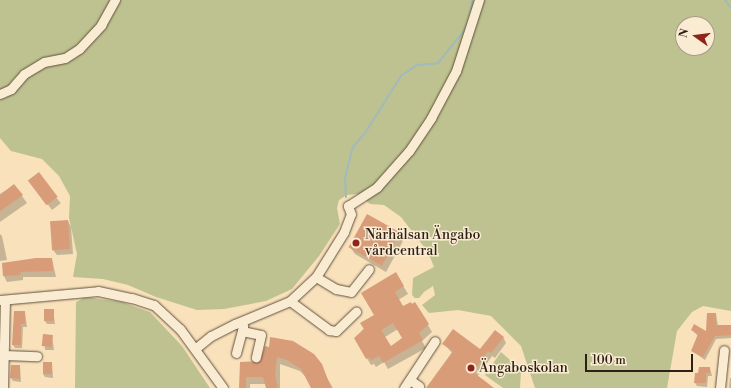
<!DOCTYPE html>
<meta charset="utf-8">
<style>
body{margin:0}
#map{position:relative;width:731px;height:388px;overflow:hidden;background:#f8e1bb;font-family:"Libre Bodoni",serif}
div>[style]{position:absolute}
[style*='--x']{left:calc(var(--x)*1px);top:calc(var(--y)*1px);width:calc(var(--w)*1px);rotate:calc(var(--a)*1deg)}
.green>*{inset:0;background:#bec290}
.shadow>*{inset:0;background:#0003;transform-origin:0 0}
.stream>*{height:2px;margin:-1px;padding:0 1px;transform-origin:1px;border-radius:1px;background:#a0bbb9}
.building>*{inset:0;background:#d89c78;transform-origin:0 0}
.roads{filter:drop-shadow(0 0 1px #61503e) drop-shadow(0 0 1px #61503e)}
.minor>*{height:9px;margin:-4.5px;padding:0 4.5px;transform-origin:4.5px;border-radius:4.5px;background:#faecd3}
.dots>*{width:11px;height:11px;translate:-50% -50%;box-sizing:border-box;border:2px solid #faecd3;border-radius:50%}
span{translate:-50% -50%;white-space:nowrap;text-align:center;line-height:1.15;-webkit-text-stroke:3px #faecd3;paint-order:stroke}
.poi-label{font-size:14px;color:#2f2015}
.left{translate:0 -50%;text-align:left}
.north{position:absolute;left:675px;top:16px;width:40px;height:40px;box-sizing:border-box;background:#faecd3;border:1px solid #a99a87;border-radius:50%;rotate:284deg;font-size:11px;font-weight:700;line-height:16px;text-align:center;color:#2f2015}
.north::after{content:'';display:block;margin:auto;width:14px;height:18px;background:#8f2418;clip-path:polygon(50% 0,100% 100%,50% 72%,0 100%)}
.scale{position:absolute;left:585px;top:354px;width:108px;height:18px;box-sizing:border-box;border:2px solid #2f2015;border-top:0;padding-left:5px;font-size:12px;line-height:14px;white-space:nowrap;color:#2f2015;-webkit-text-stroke:3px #faecd3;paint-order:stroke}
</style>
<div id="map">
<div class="green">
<div style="clip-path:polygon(evenodd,0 0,731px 0,731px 311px,703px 306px,692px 312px,677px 331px,667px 388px,535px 388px,521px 346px,491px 316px,458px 310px,429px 313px,422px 305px,435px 295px,433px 286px,424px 292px,419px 298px,415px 298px,412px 295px,413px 278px,434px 267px,428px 252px,401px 217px,384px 205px,370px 204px,358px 194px,347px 195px,339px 200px,337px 208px,340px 224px,319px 256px,292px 289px,266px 301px,224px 309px,197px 310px,156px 297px,128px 285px,103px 279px,73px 277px,77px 254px,69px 218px,70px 196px,59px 176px,42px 159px,11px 151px,0 138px,0 0,683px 24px,707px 24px,707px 48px,683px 48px,683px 24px)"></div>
<div style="clip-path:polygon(86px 297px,122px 302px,150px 312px,182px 346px,210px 388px,75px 388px,76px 302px)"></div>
<div style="clip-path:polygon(501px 352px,521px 370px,520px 388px,503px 388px,485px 375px)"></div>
</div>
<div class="shadow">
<div style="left:38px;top:174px;width:37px;height:11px;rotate:52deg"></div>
<div style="clip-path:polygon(14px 185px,27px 203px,0 222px,0 194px)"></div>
<div style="clip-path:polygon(68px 221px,71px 227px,73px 254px,57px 255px,53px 250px)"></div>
<div style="clip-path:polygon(399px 233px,403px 241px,386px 272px,355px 254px,350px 247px)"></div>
<div style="clip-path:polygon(0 234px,2px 236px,7px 260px,0 261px)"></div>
<div style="clip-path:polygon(52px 259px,56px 277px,23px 277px,23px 280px,7px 282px,4px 276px,3px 264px)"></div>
<div style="clip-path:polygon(evenodd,396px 274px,408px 294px,398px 300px,403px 308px,415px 303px,432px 332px,422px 341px,426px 348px,388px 369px,384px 362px,376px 367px,374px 364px,371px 365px,355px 339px,375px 315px,396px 274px,398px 329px,403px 338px,391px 348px,385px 337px,398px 329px)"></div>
<div style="clip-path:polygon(53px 310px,55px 324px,47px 324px,45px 321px)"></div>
<div style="clip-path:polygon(25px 312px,27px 327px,23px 327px,22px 348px,15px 348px,13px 345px)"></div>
<div style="clip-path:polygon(716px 314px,718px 326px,731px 326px,731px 338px,716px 339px,705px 360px,692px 351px,698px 336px,692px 330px,707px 333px)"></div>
<div style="clip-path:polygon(44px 335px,52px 336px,54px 350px,45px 350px)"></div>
<div style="clip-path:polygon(503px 337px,506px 343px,495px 358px,492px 356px,477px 377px,492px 388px,427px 388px,453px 354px,444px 344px,480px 350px)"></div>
<div style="clip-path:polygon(265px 347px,313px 354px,333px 388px,311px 388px,309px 380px,300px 371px,280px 364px,280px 388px,268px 388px,266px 384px,250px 384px,250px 388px,240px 388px,241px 363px,261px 362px)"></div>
<div style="clip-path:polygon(52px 363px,53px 378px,45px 377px,43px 374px)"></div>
<div style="clip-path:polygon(20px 366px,21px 382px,13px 381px,11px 378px)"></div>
<div style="clip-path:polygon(710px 368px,712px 376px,708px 376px,707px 387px,697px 386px,695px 383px,699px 374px)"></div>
<div style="clip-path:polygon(730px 378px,731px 378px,731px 388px,729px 388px)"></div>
</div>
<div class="stream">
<div style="--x:725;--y:0;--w:10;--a:53"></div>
<div style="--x:471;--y:13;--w:13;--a:-86"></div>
<div style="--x:346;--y:197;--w:19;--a:-93"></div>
<div style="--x:345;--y:178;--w:32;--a:-76"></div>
<div style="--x:353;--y:147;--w:18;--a:-49"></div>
<div style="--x:365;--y:133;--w:67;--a:-57.7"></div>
<div style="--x:401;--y:76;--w:19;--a:-35"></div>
<div style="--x:417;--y:65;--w:21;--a:-5"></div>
<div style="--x:438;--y:63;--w:45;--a:-51.3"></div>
</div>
<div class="building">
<div style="left:39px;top:172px;width:31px;height:14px;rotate:53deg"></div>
<div style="clip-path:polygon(14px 184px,23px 195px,0 211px,0 195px)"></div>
<div style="left:367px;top:214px;width:38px;height:38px;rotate:29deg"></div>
<div style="left:68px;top:220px;width:29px;height:18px;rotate:86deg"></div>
<div style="clip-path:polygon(36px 258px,52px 258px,53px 271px,20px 272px,21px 275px,3px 276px,2px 263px)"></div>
<div style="clip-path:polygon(evenodd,396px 272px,404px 286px,395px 292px,403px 306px,411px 302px,412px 304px,415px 302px,429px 324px,419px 333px,423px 340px,383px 363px,379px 356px,371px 360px,369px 357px,366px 359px,354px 338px,364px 329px,360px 323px,374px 315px,361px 293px,396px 272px,393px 323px,402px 338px,391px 346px,381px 330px,393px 323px)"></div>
<div style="left:44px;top:309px;width:10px;height:12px"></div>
<div style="clip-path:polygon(14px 311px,25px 311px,25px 324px,21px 324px,21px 345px,12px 345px)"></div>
<div style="clip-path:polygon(707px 313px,716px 313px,716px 325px,731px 325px,731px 335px,715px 336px,703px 357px,691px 351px,698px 334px,691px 330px,694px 324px,706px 331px)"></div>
<div style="clip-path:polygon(453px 329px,480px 349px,495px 330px,504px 337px,491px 353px,488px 351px,473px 372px,494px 388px,426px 388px,453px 351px,442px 344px)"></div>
<div style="left:43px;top:334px;width:10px;height:12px;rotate:6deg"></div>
<div style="clip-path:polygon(270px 337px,293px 341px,314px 354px,322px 364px,331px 388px,311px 388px,301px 369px,287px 360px,277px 357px,275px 375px,278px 388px,266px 388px,263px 377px,246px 377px,246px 388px,239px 388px,240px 362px,260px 361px,265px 346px,269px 347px)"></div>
<div style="left:43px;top:362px;width:9px;height:12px"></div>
<div style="clip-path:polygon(11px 365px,20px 365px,20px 379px,10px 378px)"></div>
<div style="clip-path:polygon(699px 367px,710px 367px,710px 373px,706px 373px,706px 383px,694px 383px,695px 373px,698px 373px)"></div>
</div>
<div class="roads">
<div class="minor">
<div style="--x:0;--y:94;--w:12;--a:-24"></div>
<div style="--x:11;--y:89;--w:20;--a:-49"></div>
<div style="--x:24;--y:74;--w:23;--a:-31"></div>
<div style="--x:44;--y:62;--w:21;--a:-11"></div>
<div style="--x:65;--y:58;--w:17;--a:-33"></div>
<div style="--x:79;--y:49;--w:33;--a:-47"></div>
<div style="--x:101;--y:25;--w:29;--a:-61"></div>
<div style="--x:316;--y:277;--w:23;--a:31"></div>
<div style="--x:336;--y:289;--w:15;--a:11"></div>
<div style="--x:351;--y:292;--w:29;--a:-52"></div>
<div style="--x:0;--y:300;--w:98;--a:-5.2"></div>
<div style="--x:98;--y:291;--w:35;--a:12"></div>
<div style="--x:132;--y:298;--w:23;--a:18"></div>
<div style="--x:154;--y:305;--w:35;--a:43"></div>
<div style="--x:180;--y:329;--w:73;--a:53.9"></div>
<div style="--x:290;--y:301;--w:49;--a:36.6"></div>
<div style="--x:329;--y:330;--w:7;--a:8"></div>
<div style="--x:336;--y:331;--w:28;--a:-44"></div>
<div style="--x:242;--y:331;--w:19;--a:12"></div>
<div style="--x:261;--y:335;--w:23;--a:103"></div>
<div style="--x:196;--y:348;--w:19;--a:-39"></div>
<div style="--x:211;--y:336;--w:27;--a:-27"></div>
<div style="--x:235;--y:324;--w:60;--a:-22.7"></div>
<div style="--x:290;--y:301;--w:35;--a:-43"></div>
<div style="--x:316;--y:277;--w:53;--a:-58.1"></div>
<div style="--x:344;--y:232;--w:19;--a:-69"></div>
<div style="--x:351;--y:214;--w:9;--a:-111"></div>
<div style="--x:348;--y:206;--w:35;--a:-33"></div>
<div style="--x:377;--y:187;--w:48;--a:-48.4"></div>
<div style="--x:409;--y:151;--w:40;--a:-56"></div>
<div style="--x:431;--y:118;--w:53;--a:-62"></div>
<div style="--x:456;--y:71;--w:75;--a:-72.1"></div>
<div style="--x:236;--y:353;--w:28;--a:-75"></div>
<div style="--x:4;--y:355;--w:33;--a:2"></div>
<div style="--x:410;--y:380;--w:11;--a:34"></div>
<div style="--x:3;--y:388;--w:88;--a:-88.7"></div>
<div style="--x:404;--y:388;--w:56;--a:-56.6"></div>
<div style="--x:720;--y:388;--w:38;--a:-84"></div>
</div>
</div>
<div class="dots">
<div style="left:356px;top:243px;background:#8f2418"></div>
<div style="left:471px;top:368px;background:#8f2418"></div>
</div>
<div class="poi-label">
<span class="left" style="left:365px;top:243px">Närhälsan Ängabo<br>vårdcentral</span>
<span class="left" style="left:479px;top:368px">Ängaboskolan</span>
</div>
<div class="north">N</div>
<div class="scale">100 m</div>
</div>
